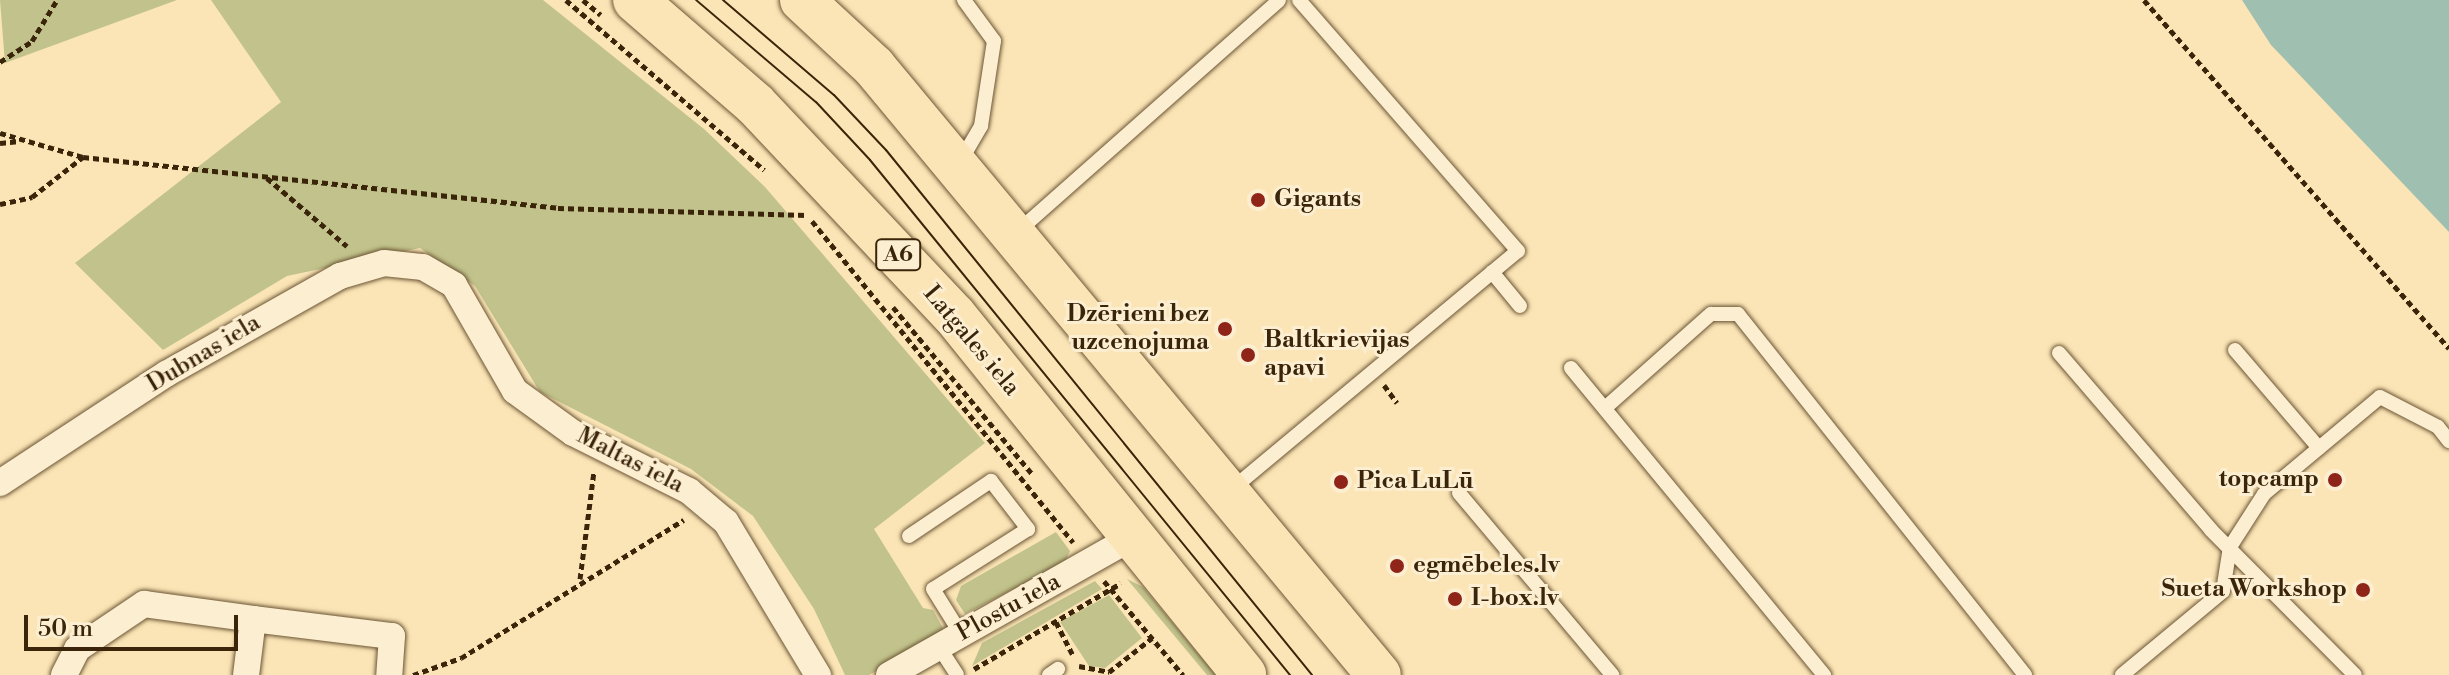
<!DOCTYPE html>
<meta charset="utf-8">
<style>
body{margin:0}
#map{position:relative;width:2449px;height:675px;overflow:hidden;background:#fbe5b6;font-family:"Libre Bodoni",serif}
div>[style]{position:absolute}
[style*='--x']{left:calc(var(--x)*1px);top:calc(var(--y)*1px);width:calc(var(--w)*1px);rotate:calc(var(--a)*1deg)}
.green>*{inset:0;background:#c2c38c}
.water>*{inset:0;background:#9fbfb0}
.path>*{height:5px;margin-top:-2.5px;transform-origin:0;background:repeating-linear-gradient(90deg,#3b250a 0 6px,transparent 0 10px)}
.roads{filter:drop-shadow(0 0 2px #6b5535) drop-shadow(0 0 2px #6b5535)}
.service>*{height:14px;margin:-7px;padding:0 7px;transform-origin:7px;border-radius:7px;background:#fceed0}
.minor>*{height:26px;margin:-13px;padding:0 13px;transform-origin:13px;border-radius:13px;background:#fceed0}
.trunk>*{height:44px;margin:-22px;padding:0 22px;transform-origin:22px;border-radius:22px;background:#fbe5b6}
.tram>*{height:2px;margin:-1px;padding:0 1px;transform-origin:1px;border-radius:1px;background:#3b250a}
.dots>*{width:22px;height:22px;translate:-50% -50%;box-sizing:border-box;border:4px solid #fceed0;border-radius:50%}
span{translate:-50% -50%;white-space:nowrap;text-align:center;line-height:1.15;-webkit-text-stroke:6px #fceed0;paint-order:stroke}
.shield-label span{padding:2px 6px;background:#fceed0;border:2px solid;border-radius:6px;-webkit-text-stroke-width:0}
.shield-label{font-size:22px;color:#3b250a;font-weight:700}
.poi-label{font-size:24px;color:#3b250a;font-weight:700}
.left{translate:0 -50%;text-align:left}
.right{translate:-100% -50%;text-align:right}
.street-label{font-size:24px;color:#3b250a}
.scale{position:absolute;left:24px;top:615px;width:214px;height:36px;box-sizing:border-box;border:4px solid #3b250a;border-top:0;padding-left:10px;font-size:24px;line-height:28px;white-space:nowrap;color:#3b250a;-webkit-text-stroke:6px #fceed0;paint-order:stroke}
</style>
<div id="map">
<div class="green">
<div style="clip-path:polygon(0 0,177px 0,5px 63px)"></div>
<div style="clip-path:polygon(211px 0,543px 0,704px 129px,765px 187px,985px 443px,874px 529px,923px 608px,933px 610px,944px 630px,936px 640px,869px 675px,845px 675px,814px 609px,753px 516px,691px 469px,540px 392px,475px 286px,420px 248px,287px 276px,163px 350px,75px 263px,281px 102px)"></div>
<div style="clip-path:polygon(1056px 532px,1070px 551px,1065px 562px,965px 614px,956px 600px,961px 586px)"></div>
<div style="clip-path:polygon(1127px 579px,1143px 587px,1216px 675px,1207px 675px)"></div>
<div style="clip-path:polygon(1095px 581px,1102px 589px,972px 666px,982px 643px)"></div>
<div style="clip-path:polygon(1109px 595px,1142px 638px,1105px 668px,1089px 666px,1060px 622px)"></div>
</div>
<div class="water">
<div style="clip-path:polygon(2242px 0,2449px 0,2449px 232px,2271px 45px)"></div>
</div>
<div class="path">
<div style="--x:566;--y:0;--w:261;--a:40.6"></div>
<div style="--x:583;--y:0;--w:23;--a:40"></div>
<div style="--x:2144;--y:0;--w:463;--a:48.8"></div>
<div style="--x:0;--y:62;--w:38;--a:-33"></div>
<div style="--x:32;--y:41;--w:48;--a:-58.6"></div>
<div style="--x:0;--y:133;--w:86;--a:16.1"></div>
<div style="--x:83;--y:157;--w:478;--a:6.1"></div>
<div style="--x:558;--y:208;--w:249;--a:1.6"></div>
<div style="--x:0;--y:143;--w:20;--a:-6"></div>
<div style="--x:267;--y:178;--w:105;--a:40.4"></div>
<div style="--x:0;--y:204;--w:33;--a:-12"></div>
<div style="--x:32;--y:197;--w:65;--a:-38.1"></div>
<div style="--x:812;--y:221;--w:414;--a:50.9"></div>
<div style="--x:893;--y:307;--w:217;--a:50.2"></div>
<div style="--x:1384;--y:385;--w:22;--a:54"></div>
<div style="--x:580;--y:579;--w:109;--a:-82.6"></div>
<div style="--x:1104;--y:581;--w:123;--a:50"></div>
<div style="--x:1056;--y:622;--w:36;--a:63"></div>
<div style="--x:1079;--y:666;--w:31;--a:11"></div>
<div style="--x:1109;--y:672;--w:55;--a:-38.3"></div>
<div style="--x:974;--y:669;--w:170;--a:-30.3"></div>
<div style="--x:413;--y:675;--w:51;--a:-19.5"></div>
<div style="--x:461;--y:658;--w:262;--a:-31.8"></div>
</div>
<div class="roads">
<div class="service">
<div style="--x:960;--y:162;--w:42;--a:-59.7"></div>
<div style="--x:981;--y:126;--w:86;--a:-81.3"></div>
<div style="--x:994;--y:41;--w:51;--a:-126.2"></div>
<div style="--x:1016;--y:233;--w:351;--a:-41.5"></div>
<div style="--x:1492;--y:272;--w:44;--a:50.5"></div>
<div style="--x:2235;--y:350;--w:129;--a:49.4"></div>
<div style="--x:2059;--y:353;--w:233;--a:49.3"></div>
<div style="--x:2211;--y:530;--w:204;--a:45.2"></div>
<div style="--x:1571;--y:368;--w:398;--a:50.5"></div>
<div style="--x:1605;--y:408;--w:142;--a:-41.6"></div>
<div style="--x:1711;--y:314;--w:27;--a:0"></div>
<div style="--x:1738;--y:314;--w:461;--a:51.5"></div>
<div style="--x:1232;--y:489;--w:372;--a:-39.8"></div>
<div style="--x:1518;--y:251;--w:333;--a:-131.1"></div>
<div style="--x:1459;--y:493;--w:238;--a:49.9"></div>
<div style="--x:909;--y:536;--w:99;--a:-33.9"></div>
<div style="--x:991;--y:481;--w:61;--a:52.4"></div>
<div style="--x:1028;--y:529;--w:112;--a:147.7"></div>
<div style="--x:933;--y:589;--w:53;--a:58.1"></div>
<div style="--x:939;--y:647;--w:33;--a:57"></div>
<div style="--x:1049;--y:675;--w:11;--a:-34"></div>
<div style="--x:2122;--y:675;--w:131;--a:-39.7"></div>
<div style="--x:2223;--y:591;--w:45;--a:-81"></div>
<div style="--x:2230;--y:547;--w:63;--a:-57.3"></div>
<div style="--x:2264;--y:494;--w:151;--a:-39.9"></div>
<div style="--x:2380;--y:397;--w:65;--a:27.3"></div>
<div style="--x:2438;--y:427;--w:18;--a:52"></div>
</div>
<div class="minor">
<div style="--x:0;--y:483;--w:199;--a:-33.3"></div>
<div style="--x:166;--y:374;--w:200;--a:-29.4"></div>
<div style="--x:340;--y:276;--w:46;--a:-16.5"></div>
<div style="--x:384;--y:263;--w:39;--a:6"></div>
<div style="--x:423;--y:267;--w:36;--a:30"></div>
<div style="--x:454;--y:285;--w:122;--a:60.1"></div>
<div style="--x:515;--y:391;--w:72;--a:35.9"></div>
<div style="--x:573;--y:433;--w:130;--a:26.6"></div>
<div style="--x:689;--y:491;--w:48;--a:40"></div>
<div style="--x:726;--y:522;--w:179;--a:59"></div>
<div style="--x:253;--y:619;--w:140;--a:7"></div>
<div style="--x:392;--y:636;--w:39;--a:94"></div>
<div style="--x:64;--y:675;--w:29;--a:-63"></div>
<div style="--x:77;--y:649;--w:81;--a:-33.9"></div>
<div style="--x:144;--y:604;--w:110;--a:7.8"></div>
<div style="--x:253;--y:619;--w:56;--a:97.1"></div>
<div style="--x:889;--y:675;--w:276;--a:-29.5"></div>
</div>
<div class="trunk">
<div style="--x:635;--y:0;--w:159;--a:40.9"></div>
<div style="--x:755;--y:104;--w:290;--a:46.7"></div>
<div style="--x:954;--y:315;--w:462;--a:51.1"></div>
<div style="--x:802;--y:0;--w:98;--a:42.9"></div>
<div style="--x:874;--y:67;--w:790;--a:50.29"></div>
</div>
</div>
<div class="tram">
<div style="--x:696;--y:0;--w:157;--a:40.4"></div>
<div style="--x:816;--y:102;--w:79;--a:47"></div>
<div style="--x:870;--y:160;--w:665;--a:50.8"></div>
<div style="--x:723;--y:0;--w:146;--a:40.6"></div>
<div style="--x:834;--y:95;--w:76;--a:46.6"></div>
<div style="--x:886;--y:150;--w:676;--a:50.94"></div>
</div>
<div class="dots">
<div style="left:1258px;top:200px;background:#8f2418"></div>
<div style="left:1225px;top:329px;background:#8f2418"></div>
<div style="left:1248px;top:355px;background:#8f2418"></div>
<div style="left:2335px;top:480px;background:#8f2418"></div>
<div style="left:1341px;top:482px;background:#8f2418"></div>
<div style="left:1397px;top:566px;background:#8f2418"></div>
<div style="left:2363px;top:590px;background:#8f2418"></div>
<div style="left:1455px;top:599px;background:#8f2418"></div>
</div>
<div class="shield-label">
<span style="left:898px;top:255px">A6</span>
</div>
<div class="poi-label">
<span class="left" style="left:1274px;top:200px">Gigants</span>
<span class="right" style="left:1209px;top:329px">Dzērieni bez<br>uzcenojuma</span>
<span class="left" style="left:1264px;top:355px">Baltkrievijas<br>apavi</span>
<span class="right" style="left:2319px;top:480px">topcamp</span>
<span class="left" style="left:1357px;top:482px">Pica LuLū</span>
<span class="left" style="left:1413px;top:566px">egmēbeles.lv</span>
<span class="right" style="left:2347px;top:590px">Sueta Workshop</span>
<span class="left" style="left:1471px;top:599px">I-box.lv</span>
</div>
<div class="street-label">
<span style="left:971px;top:341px;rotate:50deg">Latgales iela</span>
<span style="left:204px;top:354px;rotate:-31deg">Dubnas iela</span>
<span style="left:630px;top:461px;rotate:27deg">Maltas iela</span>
<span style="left:1009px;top:608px;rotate:-29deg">Plostu iela</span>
</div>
<div class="scale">50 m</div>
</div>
